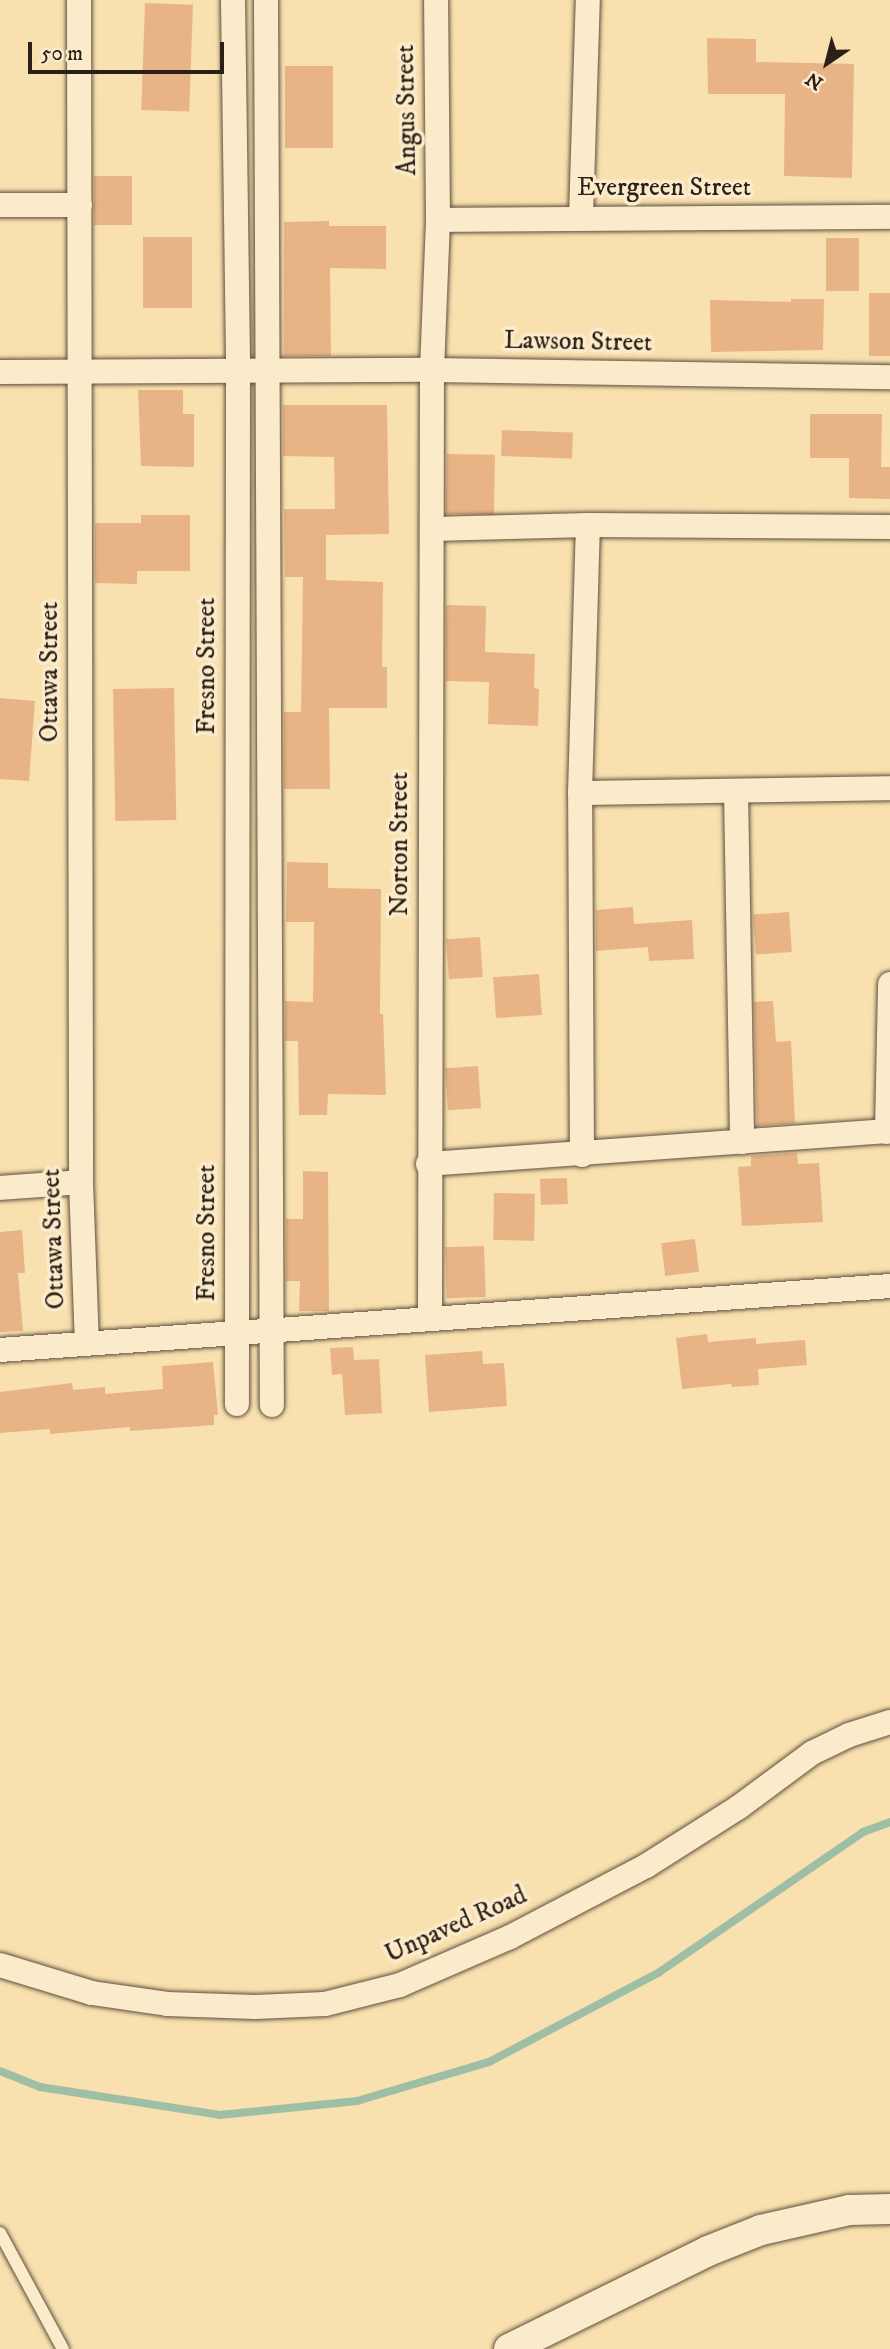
<!DOCTYPE html>
<style>
body{margin:0}
#map{position:relative;width:890px;height:2349px;overflow:hidden;background:#f9e0af;font-family:"IM FELL DW Pica",serif}
div>[style]{position:absolute}
[style*='--x']{left:calc(var(--x)*1px);top:calc(var(--y)*1px);width:calc(var(--w)*1px);rotate:calc(var(--a)*1deg)}
.stream>*{height:8px;margin:-4px;padding:0 4px;transform-origin:4px;border-radius:4px;background:#9fbea6}
.building>*{inset:0;background:#e8b486;transform-origin:0 0}
.roads{filter:drop-shadow(0 0 2px #5e503e) drop-shadow(0 0 2px #5e503e)}
.service>*{height:12px;margin:-6px;padding:0 6px;transform-origin:6px;border-radius:6px;background:#fbebcb}
.minor>*{height:24px;margin:-12px;padding:0 12px;transform-origin:12px;border-radius:12px;background:#fbebcb}
.tertiary>*{height:30px;margin:-15px;padding:0 15px;transform-origin:15px;border-radius:15px;background:#fbebcb}
span{translate:-50% -50%;white-space:nowrap;text-align:center;line-height:1.15;-webkit-text-stroke:7px #fbebcb;paint-order:stroke}
.street-label{font-size:26px;color:#2b2018}
.north{position:absolute;left:792px;top:28px;width:70px;height:70px;-webkit-text-stroke:5px #fbebcb;paint-order:stroke;rotate:215deg;font-size:19px;font-weight:700;line-height:28px;text-align:center;color:#2b2018}
.north::after{content:'';display:block;margin:auto;width:24px;height:32px;background:#2b2018;clip-path:polygon(50% 0,100% 100%,50% 72%,0 100%)}
.scale{position:absolute;left:28px;top:42px;width:196px;height:32px;box-sizing:border-box;border:4px solid #2b2018;border-top:0;padding-left:9px;font-size:21px;line-height:24px;white-space:nowrap;color:#2b2018;-webkit-text-stroke:5px #fbebcb;paint-order:stroke}
</style>
<div id="map">
<div class="stream">
<div style="--x:0;--y:2071;--w:43;--a:21.8"></div>
<div style="--x:40;--y:2087;--w:182;--a:8.8"></div>
<div style="--x:220;--y:2115;--w:138;--a:-5.8"></div>
<div style="--x:357;--y:2101;--w:138;--a:-16.5"></div>
<div style="--x:489;--y:2062;--w:191;--a:-27.8"></div>
<div style="--x:658;--y:1973;--w:249;--a:-34.5"></div>
<div style="--x:863;--y:1832;--w:29;--a:-20"></div>
</div>
<div class="building">
<div style="left:145px;top:3px;width:48px;height:107px;rotate:2deg"></div>
<div style="clip-path:polygon(707px 38px,756px 39px,756px 62px,854px 64px,852px 178px,784px 176px,785px 94px,708px 94px)"></div>
<div style="left:285px;top:66px;width:48px;height:82px"></div>
<div style="left:94px;top:176px;width:38px;height:49px"></div>
<div style="clip-path:polygon(329px 221px,329px 226px,386px 226px,386px 269px,330px 268px,331px 356px,284px 356px,284px 222px)"></div>
<div style="left:143px;top:237px;width:49px;height:71px"></div>
<div style="left:826px;top:238px;width:33px;height:53px"></div>
<div style="left:869px;top:293px;width:21px;height:63px"></div>
<div style="clip-path:polygon(791px 299px,824px 299px,823px 350px,711px 352px,710px 300px,791px 302px)"></div>
<div style="clip-path:polygon(138px 390px,183px 390px,183px 414px,194px 414px,194px 467px,141px 466px)"></div>
<div style="clip-path:polygon(283px 405px,387px 405px,389px 534px,326px 535px,326px 580px,383px 582px,382px 667px,387px 667px,387px 708px,329px 708px,330px 789px,284px 789px,284px 712px,301px 712px,303px 577px,285px 577px,284px 509px,335px 509px,334px 457px,283px 456px)"></div>
<div style="clip-path:polygon(810px 414px,882px 414px,881px 467px,890px 467px,890px 499px,849px 498px,849px 458px,810px 458px)"></div>
<div style="left:502px;top:430px;width:71px;height:26px;rotate:2deg"></div>
<div style="left:447px;top:454px;width:48px;height:60px;rotate:1deg"></div>
<div style="clip-path:polygon(141px 515px,190px 515px,190px 571px,137px 571px,137px 584px,95px 583px,95px 523px,141px 523px)"></div>
<div style="clip-path:polygon(446px 605px,486px 606px,485px 652px,535px 654px,534px 688px,539px 689px,538px 726px,488px 724px,489px 682px,446px 681px)"></div>
<div style="left:174px;top:688px;width:132px;height:61px;rotate:89deg"></div>
<div style="clip-path:polygon(0 698px,35px 701px,29px 781px,0 779px)"></div>
<div style="clip-path:polygon(287px 862px,328px 863px,328px 888px,381px 889px,380px 1014px,383px 1014px,386px 1095px,328px 1094px,327px 1115px,299px 1115px,298px 1041px,285px 1041px,285px 1001px,313px 1002px,314px 922px,286px 922px)"></div>
<div style="clip-path:polygon(633px 907px,634px 924px,692px 920px,694px 959px,649px 961px,648px 947px,596px 951px,596px 910px)"></div>
<div style="left:789px;top:912px;width:40px;height:36px;rotate:86deg"></div>
<div style="left:480px;top:937px;width:40px;height:34px;rotate:86deg"></div>
<div style="left:539px;top:974px;width:41px;height:46px;rotate:86deg"></div>
<div style="clip-path:polygon(773px 1001px,776px 1042px,791px 1041px,795px 1123px,757px 1126px,754px 1002px)"></div>
<div style="left:478px;top:1066px;width:42px;height:33px;rotate:86deg"></div>
<div style="clip-path:polygon(797px 1153px,798px 1164px,819px 1163px,823px 1222px,742px 1226px,738px 1167px,751px 1166px,751px 1156px)"></div>
<div style="clip-path:polygon(303px 1171px,328px 1172px,329px 1311px,299px 1311px,300px 1281px,286px 1281px,286px 1219px,303px 1219px)"></div>
<div style="left:567px;top:1178px;width:26px;height:27px;rotate:88deg"></div>
<div style="left:494px;top:1193px;width:41px;height:47px;rotate:1deg"></div>
<div style="clip-path:polygon(22px 1230px,25px 1273px,18px 1273px,23px 1331px,0 1332px,0 1232px)"></div>
<div style="left:695px;top:1239px;width:33px;height:34px;rotate:83deg"></div>
<div style="left:484px;top:1246px;width:51px;height:39px;rotate:88deg"></div>
<div style="clip-path:polygon(707px 1334px,708px 1342px,756px 1338px,756px 1344px,805px 1340px,807px 1365px,758px 1369px,759px 1385px,732px 1387px,731px 1384px,682px 1389px,676px 1338px)"></div>
<div style="clip-path:polygon(353px 1347px,354px 1360px,379px 1359px,382px 1413px,345px 1415px,342px 1374px,332px 1375px,330px 1348px)"></div>
<div style="clip-path:polygon(482px 1351px,483px 1364px,504px 1363px,507px 1406px,429px 1412px,425px 1355px)"></div>
<div style="clip-path:polygon(213px 1362px,218px 1415px,214px 1415px,214px 1425px,130px 1431px,130px 1427px,50px 1434px,50px 1429px,0 1433px,0 1392px,72px 1383px,73px 1390px,105px 1387px,105px 1394px,163px 1389px,162px 1366px)"></div>
</div>
<div class="roads">
<div class="service">
<div style="--x:0;--y:2233;--w:132;--a:61.5"></div>
</div>
<div class="minor">
<div style="--x:79;--y:0;--w:1182;--a:89.9"></div>
<div style="--x:81;--y:1182;--w:161;--a:87.9"></div>
<div style="--x:233;--y:0;--w:373;--a:89.2"></div>
<div style="--x:238;--y:373;--w:1031;--a:90.06"></div>
<div style="--x:266;--y:0;--w:1405;--a:89.76"></div>
<div style="--x:0;--y:205;--w:80;--a:0"></div>
<div style="--x:581;--y:217;--w:217;--a:-88.2"></div>
<div style="--x:438;--y:220;--w:452;--a:-0.4"></div>
<div style="--x:0;--y:372;--w:432;--a:-0.3"></div>
<div style="--x:432;--y:370;--w:458;--a:0.9"></div>
<div style="--x:432;--y:529;--w:156;--a:-1.5"></div>
<div style="--x:588;--y:525;--w:302;--a:0.4"></div>
<div style="--x:736;--y:791;--w:351;--a:89"></div>
<div style="--x:580;--y:793;--w:310;--a:-0.9"></div>
<div style="--x:887;--y:1132;--w:148;--a:-88.8"></div>
<div style="--x:582;--y:1155;--w:362;--a:-90.3"></div>
<div style="--x:580;--y:793;--w:268;--a:-88.3"></div>
<div style="--x:428;--y:1164;--w:463;--a:-4.1"></div>
<div style="--x:0;--y:1188;--w:81;--a:-4.2"></div>
<div style="--x:430;--y:1319;--w:949;--a:-89.88"></div>
<div style="--x:432;--y:370;--w:150;--a:-87.7"></div>
<div style="--x:438;--y:220;--w:220;--a:-90.5"></div>
<div style="--x:0;--y:1350;--w:892;--a:-4.11"></div>
<div style="--x:0;--y:1965;--w:96;--a:16.9"></div>
<div style="--x:92;--y:1993;--w:76;--a:8.3"></div>
<div style="--x:167;--y:2004;--w:88;--a:2"></div>
<div style="--x:255;--y:2007;--w:70;--a:-2.5"></div>
<div style="--x:325;--y:2004;--w:77;--a:-14.2"></div>
<div style="--x:400;--y:1985;--w:120;--a:-23.6"></div>
<div style="--x:510;--y:1937;--w:153;--a:-27.6"></div>
<div style="--x:646;--y:1866;--w:110;--a:-32.4"></div>
<div style="--x:739;--y:1807;--w:91;--a:-36.5"></div>
<div style="--x:812;--y:1753;--w:41;--a:-25.9"></div>
<div style="--x:849;--y:1735;--w:43;--a:-17.6"></div>
</div>
<div class="tertiary">
<div style="--x:509;--y:2349;--w:222;--a:-26.2"></div>
<div style="--x:708;--y:2251;--w:57;--a:-21.6"></div>
<div style="--x:761;--y:2230;--w:90;--a:-12.8"></div>
<div style="--x:849;--y:2210;--w:41;--a:-1.4"></div>
</div>
</div>
<div class="street-label">
<span style="left:407px;top:110px;rotate:-91deg">Angus Street</span>
<span style="left:664px;top:188px">Evergreen Street</span>
<span style="left:578px;top:342px;rotate:1deg">Lawson Street</span>
<span style="left:207px;top:666px;rotate:-90deg">Fresno Street</span>
<span style="left:50px;top:672px;rotate:-90deg">Ottawa Street</span>
<span style="left:400px;top:844px;rotate:-90deg">Norton Street</span>
<span style="left:207px;top:1233px;rotate:-90deg">Fresno Street</span>
<span style="left:54px;top:1239px;rotate:-92deg">Ottawa Street</span>
<span style="left:456px;top:1925px;rotate:-24deg">Unpaved Road</span>
</div>
<div class="north">N</div>
<div class="scale">50 m</div>
</div>
